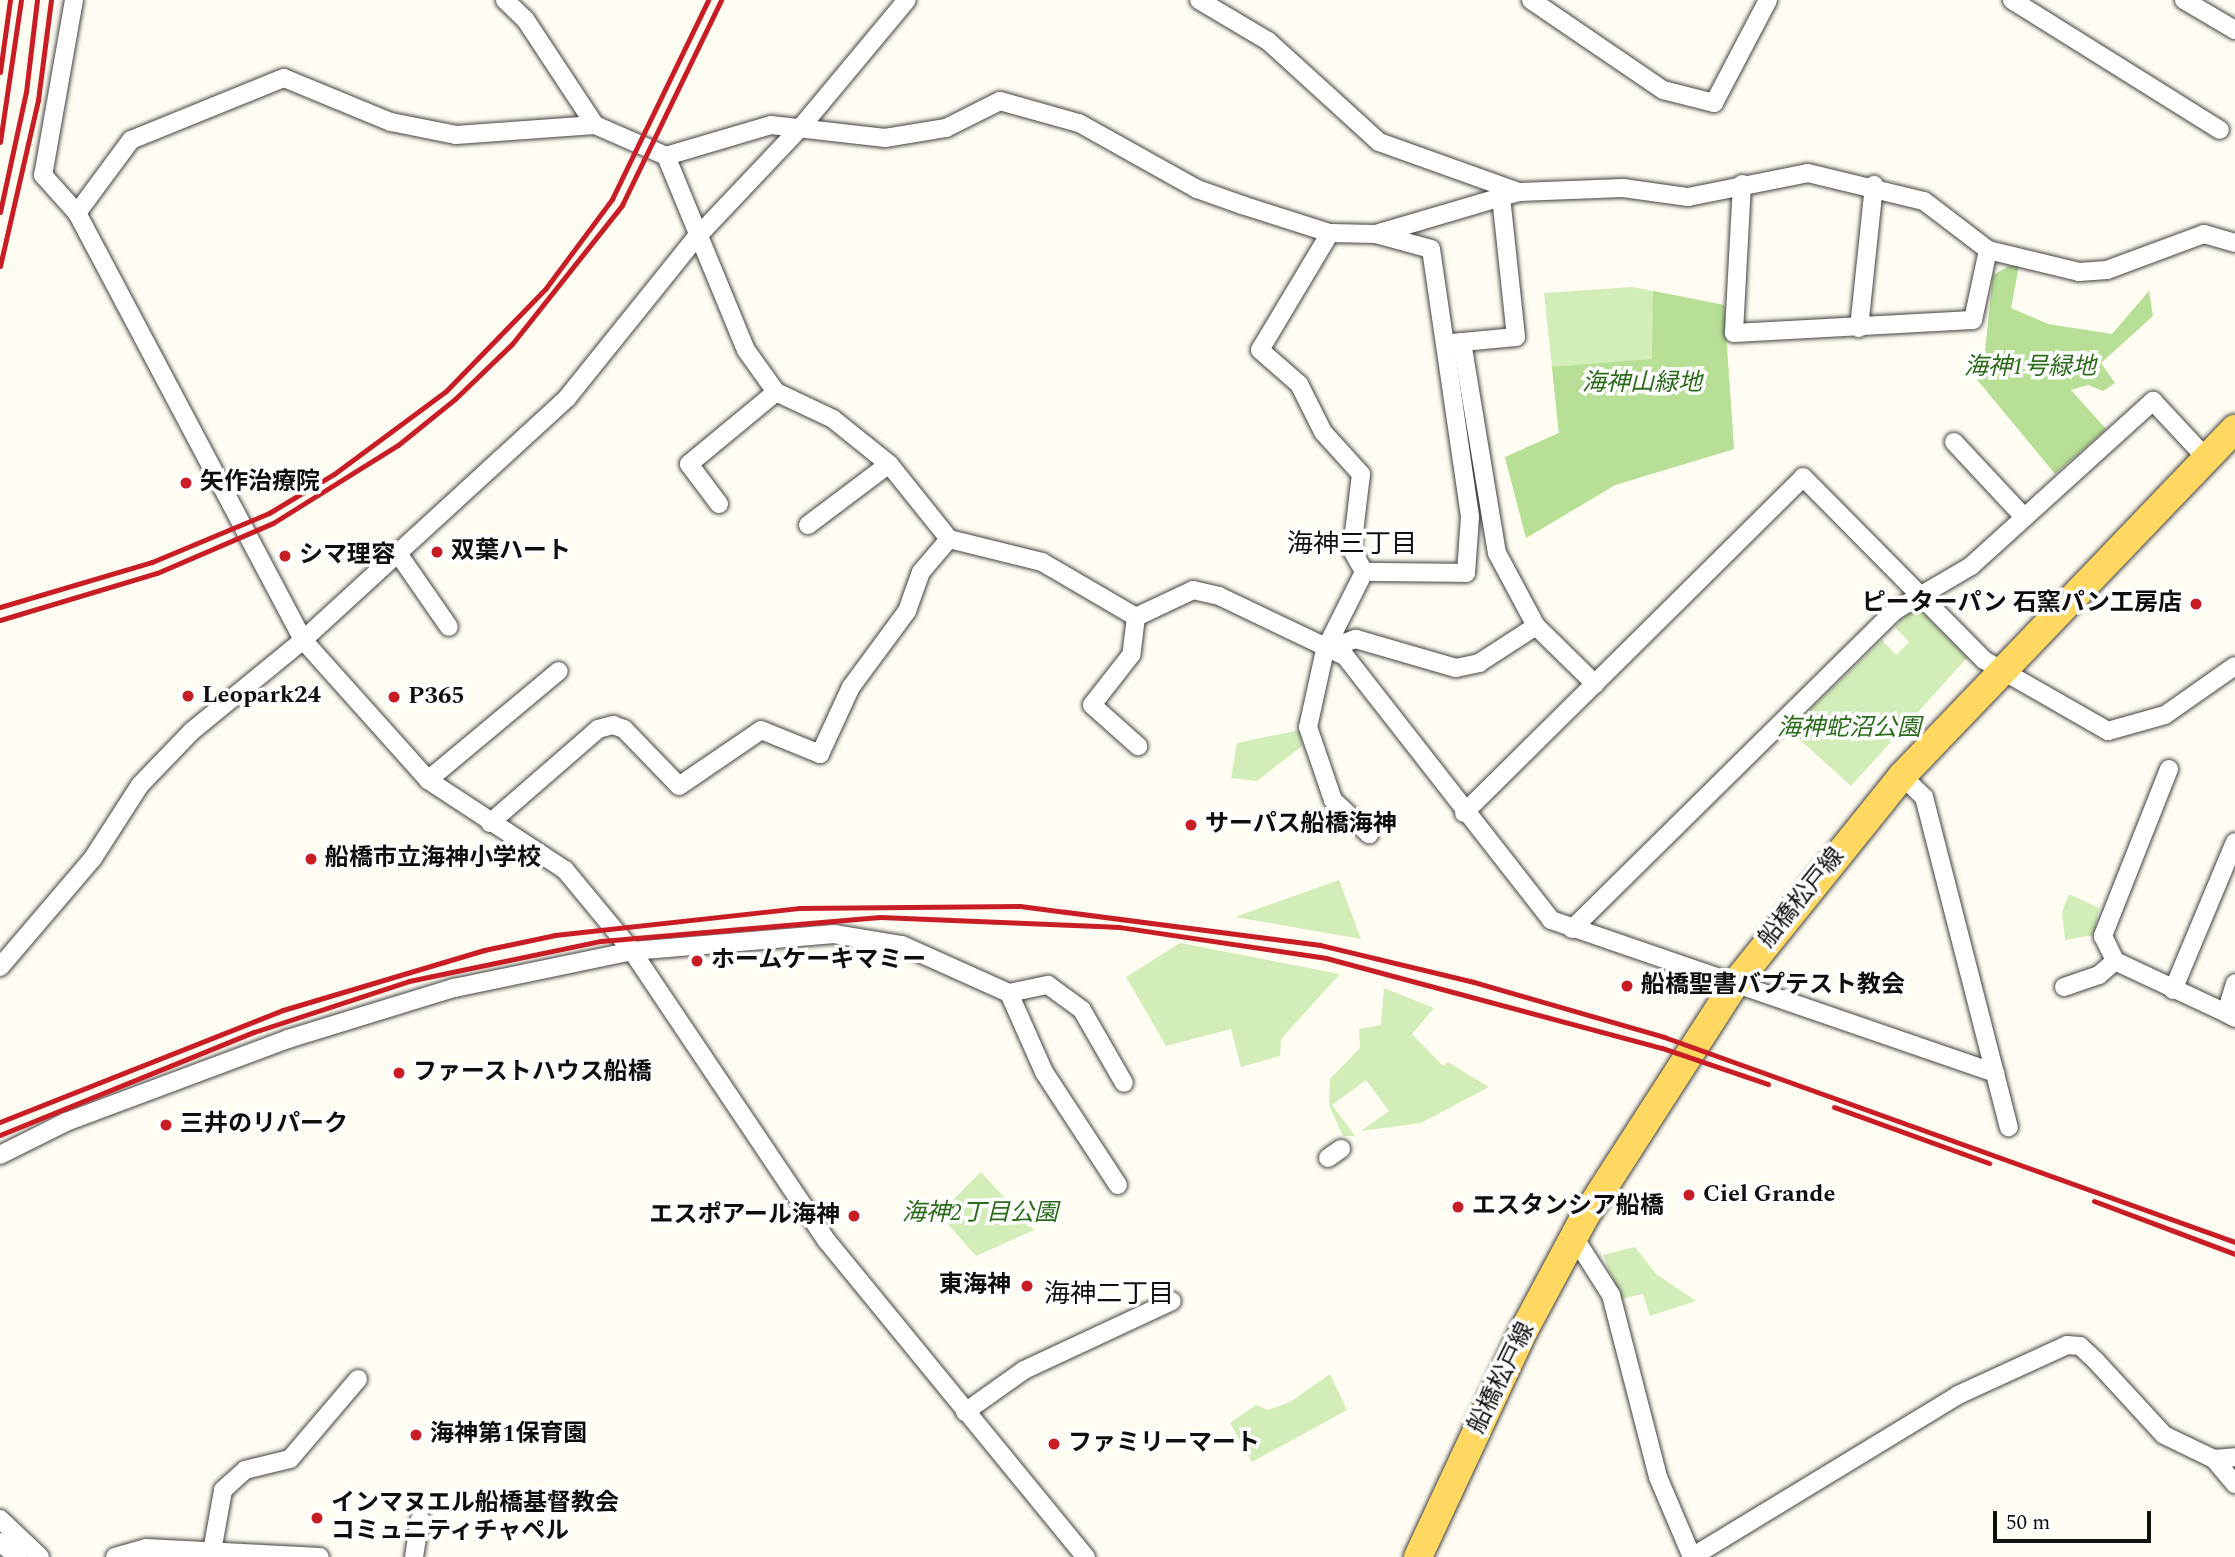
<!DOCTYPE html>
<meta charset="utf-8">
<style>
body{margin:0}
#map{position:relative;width:2235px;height:1557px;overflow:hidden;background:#fffcf2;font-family:Spectral,"Noto Sans JP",serif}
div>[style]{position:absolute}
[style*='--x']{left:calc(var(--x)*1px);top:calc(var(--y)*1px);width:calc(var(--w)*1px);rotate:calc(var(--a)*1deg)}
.green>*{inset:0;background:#d3edb8}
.forest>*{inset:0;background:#b7df96}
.roads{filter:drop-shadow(0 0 2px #424242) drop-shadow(0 0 2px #424242)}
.minor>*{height:18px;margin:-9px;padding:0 9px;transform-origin:9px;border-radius:9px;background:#fff}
.primary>*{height:28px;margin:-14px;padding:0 14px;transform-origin:14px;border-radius:14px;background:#ffd862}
.rail>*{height:5px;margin:-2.5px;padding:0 2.5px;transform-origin:2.5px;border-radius:2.5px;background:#c91d26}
.dots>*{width:19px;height:19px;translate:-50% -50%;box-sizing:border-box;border:4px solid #fff;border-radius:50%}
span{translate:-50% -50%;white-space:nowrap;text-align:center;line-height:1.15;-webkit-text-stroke:7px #fff;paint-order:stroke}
.park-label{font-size:24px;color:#2b6c1a;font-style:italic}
.poi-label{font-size:24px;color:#0f0f0f;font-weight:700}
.left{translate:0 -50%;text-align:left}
.right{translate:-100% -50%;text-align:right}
.street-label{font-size:24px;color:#0f0f0f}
.neighbourhood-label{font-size:26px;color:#0f0f0f}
.scale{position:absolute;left:1993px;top:1511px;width:158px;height:32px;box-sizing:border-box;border:4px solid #0f0f0f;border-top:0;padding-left:9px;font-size:21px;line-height:24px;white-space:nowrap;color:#0f0f0f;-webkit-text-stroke:5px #fff;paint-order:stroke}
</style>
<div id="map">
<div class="green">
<div style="clip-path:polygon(1633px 287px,1724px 305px,1734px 449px,1615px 485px,1526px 538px,1505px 457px,1559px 433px,1544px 293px)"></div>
<div style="clip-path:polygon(1922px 612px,1967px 658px,1851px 786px,1789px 730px,1882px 640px,1896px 655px,1909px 642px,1895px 627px,1908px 613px)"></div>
<div style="clip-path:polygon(1300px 730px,1302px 746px,1257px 781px,1231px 778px,1237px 743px)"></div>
<div style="clip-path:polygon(1339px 880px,1361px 939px,1235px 917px)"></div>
<div style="clip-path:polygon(2069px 894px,2099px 908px,2094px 935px,2065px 940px,2062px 912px)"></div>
<div style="clip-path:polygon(1180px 943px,1340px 974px,1281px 1039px,1280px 1056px,1241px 1067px,1231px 1029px,1166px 1046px,1126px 977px)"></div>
<div style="clip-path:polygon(1384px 988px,1434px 1008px,1412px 1034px,1443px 1066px,1448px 1062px,1489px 1087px,1421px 1123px,1361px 1131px,1389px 1111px,1366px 1080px,1332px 1105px,1355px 1136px,1343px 1136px,1329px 1105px,1330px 1079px,1360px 1048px,1359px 1029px,1381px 1025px)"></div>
<div style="clip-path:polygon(981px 1172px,1034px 1230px,976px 1256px,939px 1214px)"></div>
<div style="clip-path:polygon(1635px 1247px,1656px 1274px,1696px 1301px,1650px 1316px,1643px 1294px,1621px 1299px,1603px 1255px)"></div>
<div style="clip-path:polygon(1330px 1374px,1347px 1410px,1252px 1462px,1230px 1423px,1256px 1405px,1268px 1410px,1290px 1402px)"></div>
</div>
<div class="forest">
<div style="clip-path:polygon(2009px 266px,2019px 266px,2011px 308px,2048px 324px,2112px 334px,2149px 291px,2153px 316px,2101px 363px,2115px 383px,2103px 391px,2088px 385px,2071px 390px,2106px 429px,2055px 474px,1969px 370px,1983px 370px,1993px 275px)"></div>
<div style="clip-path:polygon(1653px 291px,1724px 305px,1734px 449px,1615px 485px,1526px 538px,1505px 457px,1559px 433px,1552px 367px,1652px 359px)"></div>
</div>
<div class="roads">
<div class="minor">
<div style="--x:74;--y:0;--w:178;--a:100"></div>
<div style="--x:43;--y:175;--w:51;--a:48.2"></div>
<div style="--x:77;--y:213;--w:483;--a:62.1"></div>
<div style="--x:303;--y:640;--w:188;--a:48.2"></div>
<div style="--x:428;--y:780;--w:164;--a:33.3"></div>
<div style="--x:565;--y:870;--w:105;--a:50.4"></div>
<div style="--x:632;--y:951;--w:349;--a:56.1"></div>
<div style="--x:827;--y:1241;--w:409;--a:50.7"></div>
<div style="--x:505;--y:0;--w:28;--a:44"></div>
<div style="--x:525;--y:19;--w:127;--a:56.6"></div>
<div style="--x:595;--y:125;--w:77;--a:23.6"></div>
<div style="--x:666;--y:156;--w:109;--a:-16.4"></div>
<div style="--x:771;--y:125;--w:115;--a:6.5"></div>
<div style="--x:885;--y:138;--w:62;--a:-9.3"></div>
<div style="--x:946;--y:128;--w:60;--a:-26.6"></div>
<div style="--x:1000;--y:101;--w:82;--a:15.6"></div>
<div style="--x:1079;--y:123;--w:135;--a:29.2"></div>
<div style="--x:1197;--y:189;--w:48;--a:19.6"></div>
<div style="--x:1242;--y:205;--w:92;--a:17.7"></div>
<div style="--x:1330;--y:233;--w:46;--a:1.2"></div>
<div style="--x:1376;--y:234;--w:57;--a:15.3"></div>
<div style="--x:1431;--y:249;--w:271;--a:81.7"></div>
<div style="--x:1470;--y:517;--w:56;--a:94.1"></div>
<div style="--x:1466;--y:573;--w:102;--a:-179.4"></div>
<div style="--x:1199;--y:0;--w:80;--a:30.7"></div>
<div style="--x:1268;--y:41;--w:150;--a:42.3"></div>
<div style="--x:1379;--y:142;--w:149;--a:19.7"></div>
<div style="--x:1531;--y:0;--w:160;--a:34.3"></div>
<div style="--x:1663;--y:90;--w:53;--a:14.3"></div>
<div style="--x:1714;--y:103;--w:116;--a:-62.3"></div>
<div style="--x:2012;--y:0;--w:245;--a:32"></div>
<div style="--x:2184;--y:0;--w:59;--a:30.5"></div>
<div style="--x:666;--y:156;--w:210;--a:67.6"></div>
<div style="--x:746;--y:350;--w:52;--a:54.5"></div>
<div style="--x:776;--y:392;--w:63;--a:25.3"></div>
<div style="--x:833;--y:419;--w:72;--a:38.8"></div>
<div style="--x:889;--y:464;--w:96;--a:51.3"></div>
<div style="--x:949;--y:539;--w:96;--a:13.9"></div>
<div style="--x:1042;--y:562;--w:109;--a:30.3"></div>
<div style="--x:1136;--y:617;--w:63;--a:-25.3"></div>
<div style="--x:1193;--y:590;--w:27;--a:13"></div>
<div style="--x:1219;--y:596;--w:140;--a:25.5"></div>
<div style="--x:1345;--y:656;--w:335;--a:52"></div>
<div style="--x:1551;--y:920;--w:470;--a:19"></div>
<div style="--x:1742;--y:184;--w:149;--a:93.1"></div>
<div style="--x:1734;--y:333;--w:239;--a:-3.1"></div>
<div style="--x:1973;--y:320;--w:72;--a:-77.9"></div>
<div style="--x:77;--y:213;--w:91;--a:-53.5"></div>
<div style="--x:131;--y:140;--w:165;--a:-22.1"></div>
<div style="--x:284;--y:78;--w:116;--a:22.4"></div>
<div style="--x:391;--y:122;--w:66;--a:11.3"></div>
<div style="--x:456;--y:135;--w:139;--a:-4.1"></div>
<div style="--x:1330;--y:233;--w:136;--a:120.9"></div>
<div style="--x:1260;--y:350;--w:52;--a:41.1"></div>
<div style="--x:1299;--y:384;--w:54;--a:63.4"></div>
<div style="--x:1323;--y:432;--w:57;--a:47.9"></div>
<div style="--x:1361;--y:474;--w:77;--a:96.8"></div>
<div style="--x:1352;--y:550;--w:25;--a:61"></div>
<div style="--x:1364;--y:572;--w:87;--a:116.6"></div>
<div style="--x:1325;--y:650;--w:79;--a:102.4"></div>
<div style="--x:1308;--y:727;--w:77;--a:71.1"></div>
<div style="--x:1333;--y:800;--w:50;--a:43.4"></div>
<div style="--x:1376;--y:234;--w:149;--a:-16.4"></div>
<div style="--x:1519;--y:192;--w:104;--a:-2.2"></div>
<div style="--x:1623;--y:188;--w:66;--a:7.9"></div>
<div style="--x:1688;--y:197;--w:122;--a:-11.3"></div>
<div style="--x:1808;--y:173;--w:119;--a:13.6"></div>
<div style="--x:1924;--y:201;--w:81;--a:37.4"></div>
<div style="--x:1988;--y:250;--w:94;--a:13.6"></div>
<div style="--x:2079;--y:272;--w:28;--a:-4"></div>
<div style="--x:2107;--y:270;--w:103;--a:-20.4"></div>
<div style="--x:2204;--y:234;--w:32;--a:16"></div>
<div style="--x:1859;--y:328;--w:144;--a:-84"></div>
<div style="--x:1462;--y:342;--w:214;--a:80.6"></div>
<div style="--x:1497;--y:553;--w:83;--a:61.9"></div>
<div style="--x:1536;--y:626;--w:83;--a:44.5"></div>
<div style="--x:1452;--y:343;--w:64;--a:-5.4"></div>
<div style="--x:1516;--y:337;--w:141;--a:-96.1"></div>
<div style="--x:1954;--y:442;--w:103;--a:47"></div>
<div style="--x:719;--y:504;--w:50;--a:-126.9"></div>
<div style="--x:689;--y:464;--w:113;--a:-39.6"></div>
<div style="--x:808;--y:525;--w:101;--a:-37"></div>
<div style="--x:397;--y:552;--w:91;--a:55.3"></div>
<div style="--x:1136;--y:617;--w:38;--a:97"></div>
<div style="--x:1131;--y:655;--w:63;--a:128"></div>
<div style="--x:1092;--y:705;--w:62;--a:41.7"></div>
<div style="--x:1325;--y:650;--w:33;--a:-20"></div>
<div style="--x:1356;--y:639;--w:104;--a:16.2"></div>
<div style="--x:1456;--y:668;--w:24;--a:-12"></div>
<div style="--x:1479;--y:663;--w:68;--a:-33"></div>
<div style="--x:2169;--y:769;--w:180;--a:111.6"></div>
<div style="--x:2103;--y:936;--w:28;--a:64"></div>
<div style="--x:2115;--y:961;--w:123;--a:25.1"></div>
<div style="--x:1902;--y:776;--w:30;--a:44"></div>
<div style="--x:1924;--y:797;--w:341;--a:75.6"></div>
<div style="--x:428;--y:780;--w:170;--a:-39.8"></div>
<div style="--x:1464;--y:813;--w:477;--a:-44.7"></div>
<div style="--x:1803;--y:477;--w:257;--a:45.3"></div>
<div style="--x:1984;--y:660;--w:143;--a:29.8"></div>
<div style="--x:2108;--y:731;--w:59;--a:-15.7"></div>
<div style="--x:2165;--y:715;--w:85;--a:-35"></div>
<div style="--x:490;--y:823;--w:143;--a:-41"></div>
<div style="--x:598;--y:729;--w:16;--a:-15"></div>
<div style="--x:613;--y:725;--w:12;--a:20"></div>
<div style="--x:624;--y:729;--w:79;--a:46"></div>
<div style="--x:679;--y:786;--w:99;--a:-34.3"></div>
<div style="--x:761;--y:730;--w:64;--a:22.1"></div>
<div style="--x:820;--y:754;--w:74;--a:-65.2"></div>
<div style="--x:851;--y:687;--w:94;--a:-53.6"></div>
<div style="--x:907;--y:611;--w:41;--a:-70.3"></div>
<div style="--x:921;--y:572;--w:43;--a:-49.7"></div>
<div style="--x:1572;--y:929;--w:455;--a:-44.6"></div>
<div style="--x:1896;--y:610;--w:87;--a:-30.4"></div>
<div style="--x:1971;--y:566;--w:246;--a:-42.2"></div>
<div style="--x:2153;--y:401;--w:79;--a:47"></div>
<div style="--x:0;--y:967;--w:143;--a:-49.5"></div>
<div style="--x:93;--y:858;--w:87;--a:-57.2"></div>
<div style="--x:140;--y:785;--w:75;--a:-46.1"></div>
<div style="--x:192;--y:731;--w:144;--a:-39.3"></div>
<div style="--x:303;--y:640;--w:358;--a:-42.5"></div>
<div style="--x:567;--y:398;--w:204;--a:-51.2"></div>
<div style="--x:695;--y:239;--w:154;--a:-46.6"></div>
<div style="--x:801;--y:127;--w:165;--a:-50.2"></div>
<div style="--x:2064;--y:987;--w:37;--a:-19"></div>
<div style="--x:2099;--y:975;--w:21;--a:-41"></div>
<div style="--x:2173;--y:990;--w:160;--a:-67.3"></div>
<div style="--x:1009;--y:993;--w:86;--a:66.1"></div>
<div style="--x:1044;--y:1072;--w:135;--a:56.8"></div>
<div style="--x:2235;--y:1018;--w:10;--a:-151"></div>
<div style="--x:2226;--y:1013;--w:31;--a:-73"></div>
<div style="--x:0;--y:1155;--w:74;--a:-26.6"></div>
<div style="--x:66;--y:1122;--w:237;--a:-20.5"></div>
<div style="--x:288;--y:1039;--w:174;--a:-17.1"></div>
<div style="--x:454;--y:988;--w:182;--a:-11.7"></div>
<div style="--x:632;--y:951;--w:203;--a:-4.8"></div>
<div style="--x:834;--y:934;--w:69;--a:9.2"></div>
<div style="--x:902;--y:945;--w:117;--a:24.2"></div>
<div style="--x:1009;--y:993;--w:40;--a:-12"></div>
<div style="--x:1048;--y:985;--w:42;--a:36.3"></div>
<div style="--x:1082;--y:1010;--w:84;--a:60.1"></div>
<div style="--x:1328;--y:1158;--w:16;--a:-35"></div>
<div style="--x:1574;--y:1237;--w:69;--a:57.5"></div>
<div style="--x:1611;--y:1295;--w:188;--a:75.5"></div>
<div style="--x:1658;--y:1477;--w:87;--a:67"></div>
<div style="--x:965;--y:1412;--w:72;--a:-35.4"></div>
<div style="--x:1024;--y:1370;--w:163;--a:-25"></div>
<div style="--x:2214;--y:1459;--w:33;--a:50"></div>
<div style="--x:0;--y:1519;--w:55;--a:43.5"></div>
<div style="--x:0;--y:1542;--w:23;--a:40"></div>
<div style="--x:115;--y:1557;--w:32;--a:-16"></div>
<div style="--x:146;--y:1548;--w:174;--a:3"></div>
<div style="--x:211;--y:1557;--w:68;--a:-79.8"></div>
<div style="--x:223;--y:1490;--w:30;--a:-42"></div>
<div style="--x:245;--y:1470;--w:46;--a:-13.7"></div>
<div style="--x:290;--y:1459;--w:105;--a:-49.6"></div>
<div style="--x:414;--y:1557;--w:39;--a:-81"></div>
<div style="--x:1692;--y:1557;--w:311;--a:-31.3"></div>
<div style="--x:1958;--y:1395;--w:120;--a:-24.6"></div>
<div style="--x:2067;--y:1345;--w:13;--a:4"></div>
<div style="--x:2080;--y:1346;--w:22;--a:43"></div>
<div style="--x:2096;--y:1361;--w:100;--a:47.4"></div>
<div style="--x:2164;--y:1435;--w:55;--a:25.6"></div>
<div style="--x:2214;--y:1459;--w:21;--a:-5"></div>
</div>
<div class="primary">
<div style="--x:1418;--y:1557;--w:251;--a:-65"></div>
<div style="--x:1524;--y:1330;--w:127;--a:-61.8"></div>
<div style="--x:1584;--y:1218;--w:277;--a:-57.2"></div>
<div style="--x:1734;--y:985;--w:268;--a:-51.2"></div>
<div style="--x:1902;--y:776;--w:481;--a:-46.2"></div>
</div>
</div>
<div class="rail">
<div style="--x:0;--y:72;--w:73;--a:-82.1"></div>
<div style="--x:0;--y:142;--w:144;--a:-81.6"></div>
<div style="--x:0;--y:212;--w:123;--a:-77.8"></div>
<div style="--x:26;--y:92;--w:93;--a:-83.2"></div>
<div style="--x:0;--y:266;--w:170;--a:-77.1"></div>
<div style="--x:38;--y:100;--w:101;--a:-82.6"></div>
<div style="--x:0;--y:607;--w:159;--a:-16.5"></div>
<div style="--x:152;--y:562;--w:127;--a:-22.7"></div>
<div style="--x:269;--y:513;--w:76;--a:-31"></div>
<div style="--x:334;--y:474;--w:139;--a:-36.5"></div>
<div style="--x:446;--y:391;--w:144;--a:-45.8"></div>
<div style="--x:546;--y:288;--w:111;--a:-53.4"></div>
<div style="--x:612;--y:199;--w:221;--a:-64.2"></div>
<div style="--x:0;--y:620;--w:164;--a:-16.7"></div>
<div style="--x:157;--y:573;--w:126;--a:-23.3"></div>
<div style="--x:273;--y:523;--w:147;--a:-32"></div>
<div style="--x:398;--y:445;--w:73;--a:-38.9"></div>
<div style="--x:455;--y:399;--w:79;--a:-44"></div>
<div style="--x:512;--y:344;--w:177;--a:-51.6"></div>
<div style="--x:622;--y:205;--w:228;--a:-64.2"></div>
<div style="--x:1834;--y:1107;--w:165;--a:19.9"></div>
<div style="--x:0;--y:1122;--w:304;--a:-21.6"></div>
<div style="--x:283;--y:1010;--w:210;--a:-16.6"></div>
<div style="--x:484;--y:950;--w:73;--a:-11.9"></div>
<div style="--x:555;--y:935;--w:245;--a:-6.3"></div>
<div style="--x:799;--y:908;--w:221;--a:-0.5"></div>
<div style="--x:1020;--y:906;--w:303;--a:7.4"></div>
<div style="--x:1320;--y:945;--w:158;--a:13.5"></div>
<div style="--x:1474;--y:982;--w:198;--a:16.1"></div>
<div style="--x:1664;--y:1037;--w:607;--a:19.75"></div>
<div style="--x:0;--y:1135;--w:274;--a:-22.1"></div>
<div style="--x:254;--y:1032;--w:163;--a:-18.2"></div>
<div style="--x:409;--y:981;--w:196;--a:-11.8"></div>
<div style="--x:601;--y:941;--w:280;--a:-4.9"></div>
<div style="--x:880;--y:917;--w:239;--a:2.4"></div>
<div style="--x:1119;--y:927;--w:209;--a:8.5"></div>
<div style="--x:1326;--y:958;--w:348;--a:15"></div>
<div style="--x:1662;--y:1048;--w:112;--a:18.8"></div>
<div style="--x:2094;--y:1201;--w:151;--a:20.6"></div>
</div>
<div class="dots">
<div style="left:186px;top:483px;background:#c91d26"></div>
<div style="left:437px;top:552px;background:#c91d26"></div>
<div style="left:285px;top:556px;background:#c91d26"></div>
<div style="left:2196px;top:604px;background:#c91d26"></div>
<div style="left:188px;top:696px;background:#c91d26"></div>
<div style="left:394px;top:697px;background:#c91d26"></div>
<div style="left:1191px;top:825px;background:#c91d26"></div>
<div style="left:311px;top:859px;background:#c91d26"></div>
<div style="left:697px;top:961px;background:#c91d26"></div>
<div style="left:1627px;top:986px;background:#c91d26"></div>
<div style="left:399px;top:1073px;background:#c91d26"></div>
<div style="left:166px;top:1125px;background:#c91d26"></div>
<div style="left:1689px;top:1195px;background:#c91d26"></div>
<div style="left:1458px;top:1207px;background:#c91d26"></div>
<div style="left:854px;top:1216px;background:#c91d26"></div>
<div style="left:1027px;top:1286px;background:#c91d26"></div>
<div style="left:416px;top:1435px;background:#c91d26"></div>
<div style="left:1054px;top:1444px;background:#c91d26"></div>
<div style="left:317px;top:1518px;background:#c91d26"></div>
</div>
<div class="park-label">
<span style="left:2030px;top:368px">海神1号緑地</span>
<span style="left:1642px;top:384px">海神山緑地</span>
<span style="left:1849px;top:729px">海神蛇沼公園</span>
<span style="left:980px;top:1214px">海神2丁目公園</span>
</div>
<div class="poi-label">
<span class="left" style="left:200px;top:483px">矢作治療院</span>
<span class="left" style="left:451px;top:552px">双葉ハート</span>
<span class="left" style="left:299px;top:556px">シマ理容</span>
<span class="right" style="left:2182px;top:604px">ピーターパン 石窯パン工房店</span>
<span class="left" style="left:202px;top:696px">Leopark24</span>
<span class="left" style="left:408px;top:697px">P365</span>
<span class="left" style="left:1205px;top:825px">サーパス船橋海神</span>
<span class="left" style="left:325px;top:859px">船橋市立海神小学校</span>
<span class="left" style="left:711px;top:961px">ホームケーキマミー</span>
<span class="left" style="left:1641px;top:986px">船橋聖書バプテスト教会</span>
<span class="left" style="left:413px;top:1073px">ファーストハウス船橋</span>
<span class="left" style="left:180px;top:1125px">三井のリパーク</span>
<span class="left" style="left:1703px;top:1195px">Ciel Grande</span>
<span class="left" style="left:1472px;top:1207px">エスタンシア船橋</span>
<span class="right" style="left:840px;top:1216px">エスポアール海神</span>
<span class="right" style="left:1011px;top:1286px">東海神</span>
<span class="left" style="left:430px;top:1435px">海神第1保育園</span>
<span class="left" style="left:1068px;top:1444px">ファミリーマート</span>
<span class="left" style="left:331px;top:1518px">インマヌエル船橋基督教会<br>コミュニティチャペル</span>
</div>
<div class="street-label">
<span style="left:1802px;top:898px;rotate:-51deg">船橋松戸線</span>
<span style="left:1502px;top:1378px;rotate:-64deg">船橋松戸線</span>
</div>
<div class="neighbourhood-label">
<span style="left:1352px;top:545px">海神三丁目</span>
<span style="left:1109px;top:1295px">海神二丁目</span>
</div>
<div class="scale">50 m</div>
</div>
